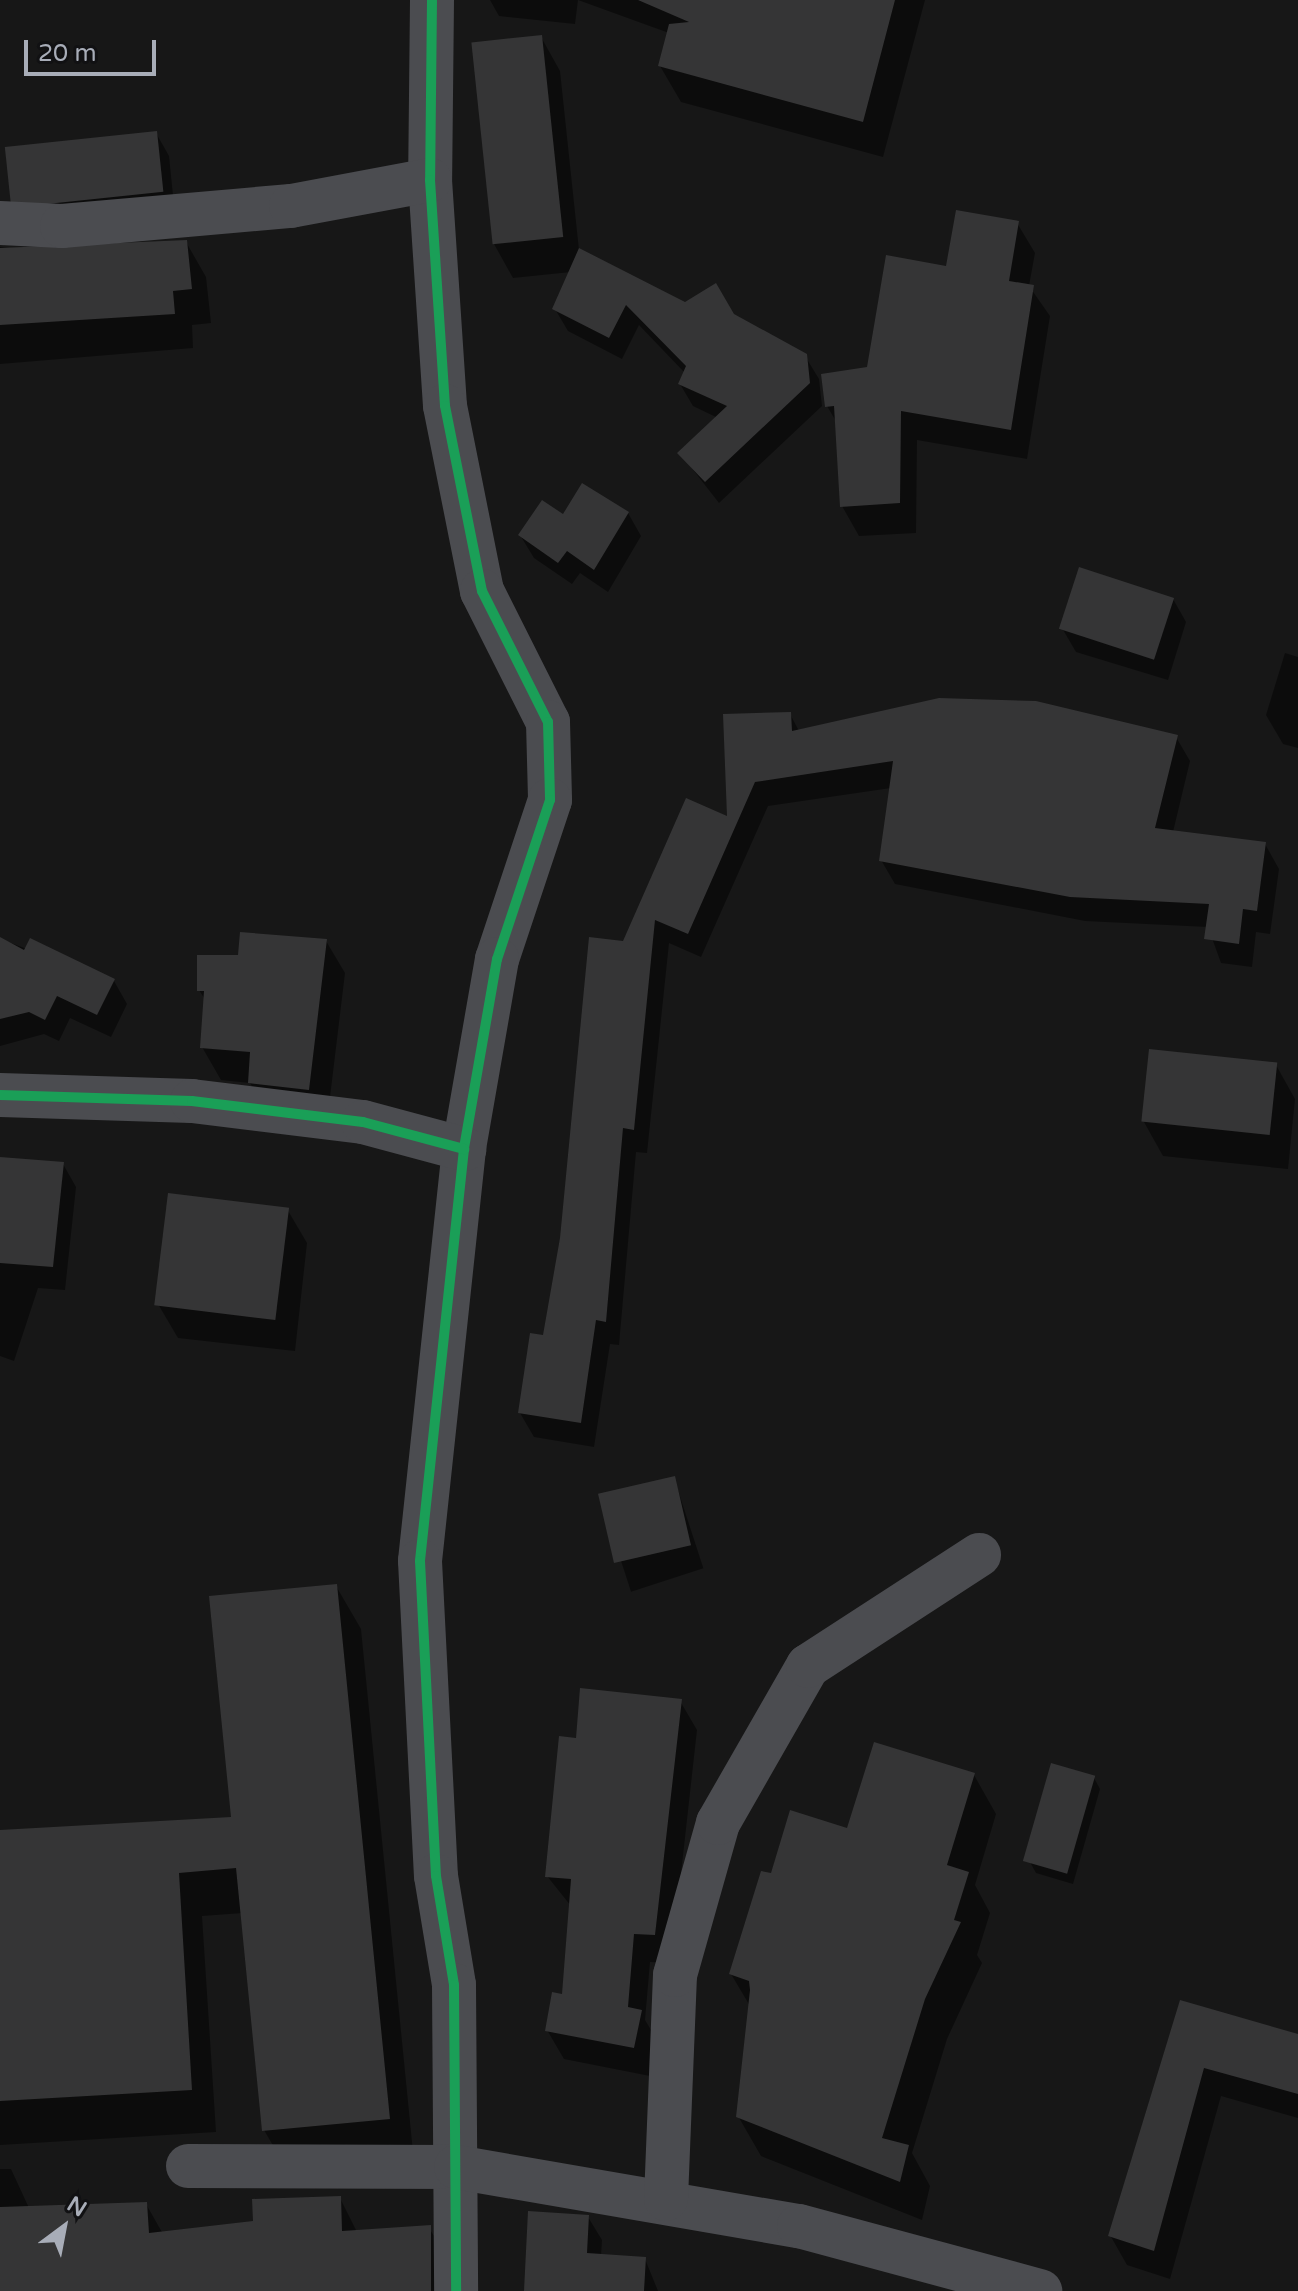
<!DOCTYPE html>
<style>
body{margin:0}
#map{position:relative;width:1298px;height:2291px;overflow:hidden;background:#171717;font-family:"Varela Round",sans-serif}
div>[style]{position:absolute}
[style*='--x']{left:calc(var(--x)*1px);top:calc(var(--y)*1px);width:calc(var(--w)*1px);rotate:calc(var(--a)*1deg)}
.shadow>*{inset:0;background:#0007;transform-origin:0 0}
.building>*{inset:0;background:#353536;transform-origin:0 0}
.minor>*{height:44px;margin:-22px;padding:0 22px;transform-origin:22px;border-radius:22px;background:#4b4c50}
.cycleway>*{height:10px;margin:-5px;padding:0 5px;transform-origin:5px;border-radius:5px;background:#1a9f57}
span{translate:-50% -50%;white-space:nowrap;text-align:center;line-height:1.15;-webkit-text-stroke:6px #111113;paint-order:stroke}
.north{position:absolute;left:24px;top:2187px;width:80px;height:80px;-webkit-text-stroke:6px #111113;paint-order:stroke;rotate:32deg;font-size:22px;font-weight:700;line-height:32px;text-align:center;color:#a8adb8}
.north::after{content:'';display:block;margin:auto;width:28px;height:36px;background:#a8adb8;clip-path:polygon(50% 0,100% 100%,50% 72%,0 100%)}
.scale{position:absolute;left:24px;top:40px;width:132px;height:36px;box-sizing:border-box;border:4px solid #a8adb8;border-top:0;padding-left:10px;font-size:24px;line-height:28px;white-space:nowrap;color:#a8adb8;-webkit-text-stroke:6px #111113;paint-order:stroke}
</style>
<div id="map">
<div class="shadow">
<div style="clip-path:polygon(490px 0,925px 0,883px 157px,681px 102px,660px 66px,669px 33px,578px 0,575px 24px,499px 16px)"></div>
<div style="clip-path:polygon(541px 37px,560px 71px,579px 250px,685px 304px,733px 315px,805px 356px,819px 379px,822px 406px,719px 503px,680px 453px,718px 418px,693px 406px,680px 384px,685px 373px,639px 325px,622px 359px,568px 331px,555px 309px,571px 272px,513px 278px,494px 244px)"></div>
<div style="clip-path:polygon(156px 133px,169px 156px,175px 215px,26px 221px,12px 198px)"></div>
<div style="clip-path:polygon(1017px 223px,1035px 253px,1029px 286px,1050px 316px,1027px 459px,917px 440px,916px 533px,859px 536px,842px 506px,837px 423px,827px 406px,868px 368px,948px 268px)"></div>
<div style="clip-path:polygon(186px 242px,206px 277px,211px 323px,192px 325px,193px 348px,0 364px,0 247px,61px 253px)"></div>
<div style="clip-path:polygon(628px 513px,641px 536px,608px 592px,580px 573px,572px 584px,534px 558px,520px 535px,564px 516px)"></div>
<div style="clip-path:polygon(1173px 599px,1186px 622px,1168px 680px,1076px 652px,1062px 628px)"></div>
<div style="clip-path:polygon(1285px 653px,1298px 657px,1298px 748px,1283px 744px,1266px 715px)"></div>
<div style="clip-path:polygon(790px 714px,799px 731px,1176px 737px,1190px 761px,1173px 832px,1265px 844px,1279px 869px,1270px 934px,1256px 932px,1252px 967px,1221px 963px,1208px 927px,1085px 921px,895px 884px,881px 860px,891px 788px,768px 806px,701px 957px,669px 943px,647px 1153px,636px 1152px,619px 1345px,610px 1344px,594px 1447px,534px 1437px,520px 1413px,544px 1337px,624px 943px,729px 819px)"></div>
<div style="clip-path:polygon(0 939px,114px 981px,127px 1004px,111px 1037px,70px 1018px,59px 1041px,44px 1034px,0 1046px)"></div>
<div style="clip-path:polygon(326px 941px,345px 973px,327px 1122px,269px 1115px,250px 1083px,221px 1080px,202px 1047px,206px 1001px,199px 990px)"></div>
<div style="clip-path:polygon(1276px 1065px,1295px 1099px,1288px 1169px,1163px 1156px,1144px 1122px)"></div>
<div style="clip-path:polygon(0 1159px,63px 1164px,76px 1187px,65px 1290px,38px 1288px,14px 1361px,0 1356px)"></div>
<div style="clip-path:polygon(287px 1209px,307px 1243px,295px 1351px,178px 1338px,158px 1304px)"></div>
<div style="left:674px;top:1478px;width:95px;height:76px;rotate:72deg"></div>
<div style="clip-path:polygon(336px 1586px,361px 1629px,414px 2162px,289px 2173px,264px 2130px,243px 1913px,202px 1916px,216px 2132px,0 2145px,0 1832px,233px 1819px)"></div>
<div style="clip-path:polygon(680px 1701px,697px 1730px,671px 1963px,650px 1962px,645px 2020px,657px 2040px,650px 2076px,564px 2059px,547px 2030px,564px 1996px,571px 1906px,547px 1876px,577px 1740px)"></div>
<div style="clip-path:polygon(974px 1775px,996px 1814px,975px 1885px,990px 1913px,977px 1955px,982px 1963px,947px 2039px,912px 2153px,930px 2186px,922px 2220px,761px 2156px,738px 2116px,750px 2006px,731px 1974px,772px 1876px,848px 1830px)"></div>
<div style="clip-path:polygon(1094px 1778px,1100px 1789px,1073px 1884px,1036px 1873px,1030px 1862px)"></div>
<div style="clip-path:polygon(1181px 2003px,1298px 2036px,1298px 2118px,1221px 2096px,1170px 2279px,1127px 2265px,1110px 2235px)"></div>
<div style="clip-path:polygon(0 2169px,11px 2169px,29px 2208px,146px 2204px,163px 2234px,255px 2223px,340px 2198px,357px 2232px,429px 2228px,447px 2257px,447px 2291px,0 2291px)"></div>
<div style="clip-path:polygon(588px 2217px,602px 2240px,601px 2256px,645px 2259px,658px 2291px,526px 2291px)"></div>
</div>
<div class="building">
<div style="clip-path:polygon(638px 0,895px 0,863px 122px,658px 66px,669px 24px,689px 22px)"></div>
<div style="left:542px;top:35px;width:203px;height:71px;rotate:84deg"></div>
<div style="left:157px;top:131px;width:61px;height:153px;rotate:84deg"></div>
<div style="clip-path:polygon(956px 210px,1019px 221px,1009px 281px,1034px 285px,1011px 430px,901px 411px,900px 503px,840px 507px,834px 406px,825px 407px,821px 374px,867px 367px,886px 255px,946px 266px)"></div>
<div style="clip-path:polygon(187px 240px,192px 289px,173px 291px,175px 314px,0 325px,0 248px)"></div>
<div style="clip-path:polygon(579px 248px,685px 302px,716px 283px,734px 314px,807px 354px,810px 383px,705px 482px,677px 453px,727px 406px,678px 384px,686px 366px,626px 305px,609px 338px,552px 309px)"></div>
<div style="clip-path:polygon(582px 483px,629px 512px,594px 570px,567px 551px,558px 563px,518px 535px,542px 500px,563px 514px)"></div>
<div style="left:1079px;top:567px;width:100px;height:65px;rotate:18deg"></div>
<div style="clip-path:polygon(939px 698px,1036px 701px,1178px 735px,1155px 828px,1266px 842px,1257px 911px,1243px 909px,1239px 944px,1204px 939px,1209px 904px,1070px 897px,879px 861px,893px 761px,755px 782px,688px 934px,655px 920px,634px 1130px,623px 1128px,606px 1322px,596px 1320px,581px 1423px,518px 1413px,530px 1333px,543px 1335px,560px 1238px,589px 937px,623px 941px,686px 798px,727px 816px,723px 714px,791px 712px,792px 731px)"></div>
<div style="clip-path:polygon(240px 932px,327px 939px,309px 1090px,248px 1083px,250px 1052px,200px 1048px,204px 991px,197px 991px,197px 955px,238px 955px)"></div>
<div style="clip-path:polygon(0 937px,24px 950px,30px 938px,115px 979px,97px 1015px,57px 996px,45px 1020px,29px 1012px,0 1019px)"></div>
<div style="left:1149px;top:1049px;width:129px;height:73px;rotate:6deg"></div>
<div style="clip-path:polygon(0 1157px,64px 1162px,53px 1267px,0 1263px)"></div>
<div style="left:168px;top:1193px;width:122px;height:113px;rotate:7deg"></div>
<div style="left:675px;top:1476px;width:71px;height:79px;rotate:77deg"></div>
<div style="clip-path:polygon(337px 1584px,390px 2119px,262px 2131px,236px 1868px,179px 1873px,192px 2090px,0 2101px,0 1830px,231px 1817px,209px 1596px)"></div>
<div style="clip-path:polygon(580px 1688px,682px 1699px,655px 1935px,634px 1934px,628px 2007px,642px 2010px,634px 2048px,545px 2031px,552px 1992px,562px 1994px,571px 1879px,545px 1877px,559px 1736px,576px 1738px)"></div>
<div style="clip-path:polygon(874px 1742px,975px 1773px,947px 1865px,969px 1872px,954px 1920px,961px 1922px,925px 1999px,882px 2138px,909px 2145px,900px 2182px,736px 2117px,750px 1990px,749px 1981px,729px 1974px,761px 1871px,771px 1873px,790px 1810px,847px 1828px)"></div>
<div style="left:1051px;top:1763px;width:46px;height:102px;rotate:16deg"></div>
<div style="clip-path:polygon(1180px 2000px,1298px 2034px,1298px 2094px,1204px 2068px,1154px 2251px,1108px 2236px)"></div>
<div style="clip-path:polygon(341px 2196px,342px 2231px,431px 2225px,431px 2291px,0 2291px,0 2207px,147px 2202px,149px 2233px,253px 2221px,252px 2199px)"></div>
<div style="clip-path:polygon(528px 2211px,589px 2215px,587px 2253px,646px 2257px,644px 2291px,524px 2291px)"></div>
</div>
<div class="minor">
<div style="--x:432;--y:0;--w:180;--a:90.6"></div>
<div style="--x:430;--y:180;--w:226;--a:86.2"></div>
<div style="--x:445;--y:406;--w:189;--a:78.7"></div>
<div style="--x:482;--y:591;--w:147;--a:63.3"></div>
<div style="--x:548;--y:722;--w:78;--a:88.5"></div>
<div style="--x:550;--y:800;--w:168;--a:108.4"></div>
<div style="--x:497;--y:959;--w:193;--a:99.9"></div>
<div style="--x:464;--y:1149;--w:414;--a:96.1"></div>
<div style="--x:420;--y:1561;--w:315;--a:87.1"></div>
<div style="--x:436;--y:1876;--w:110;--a:80.6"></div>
<div style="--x:454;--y:1985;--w:306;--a:89.6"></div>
<div style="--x:0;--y:223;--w:62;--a:2.8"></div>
<div style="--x:62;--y:226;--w:230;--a:-5"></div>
<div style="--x:291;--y:206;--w:141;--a:-10.6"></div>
<div style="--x:0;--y:1095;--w:192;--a:1.8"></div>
<div style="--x:192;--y:1101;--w:172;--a:7"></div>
<div style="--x:363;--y:1122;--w:105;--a:15"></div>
<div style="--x:188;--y:2166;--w:268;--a:0.2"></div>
<div style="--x:456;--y:2167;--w:348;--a:9.8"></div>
<div style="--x:799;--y:2226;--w:250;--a:15.1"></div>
<div style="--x:666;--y:2199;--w:224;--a:-87.7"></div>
<div style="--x:675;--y:1975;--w:158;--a:-74.2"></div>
<div style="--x:718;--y:1823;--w:181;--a:-60.2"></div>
<div style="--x:808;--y:1666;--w:204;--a:-33"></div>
</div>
<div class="cycleway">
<div style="--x:432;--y:0;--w:180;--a:90.6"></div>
<div style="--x:430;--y:180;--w:226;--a:86.2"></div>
<div style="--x:445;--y:406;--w:189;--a:78.7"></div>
<div style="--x:482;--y:591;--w:147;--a:63.3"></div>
<div style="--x:548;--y:722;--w:78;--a:88.5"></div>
<div style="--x:550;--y:800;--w:168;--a:108.4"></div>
<div style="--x:497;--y:959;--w:193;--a:99.9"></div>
<div style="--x:464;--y:1149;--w:414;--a:96.1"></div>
<div style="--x:420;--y:1561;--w:315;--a:87.1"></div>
<div style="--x:436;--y:1876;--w:110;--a:80.6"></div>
<div style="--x:454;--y:1985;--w:306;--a:89.6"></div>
<div style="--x:0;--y:1095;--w:192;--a:1.8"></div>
<div style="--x:192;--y:1101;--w:172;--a:7"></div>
<div style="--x:363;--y:1122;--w:105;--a:15"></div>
</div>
<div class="north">N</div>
<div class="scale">20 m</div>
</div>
